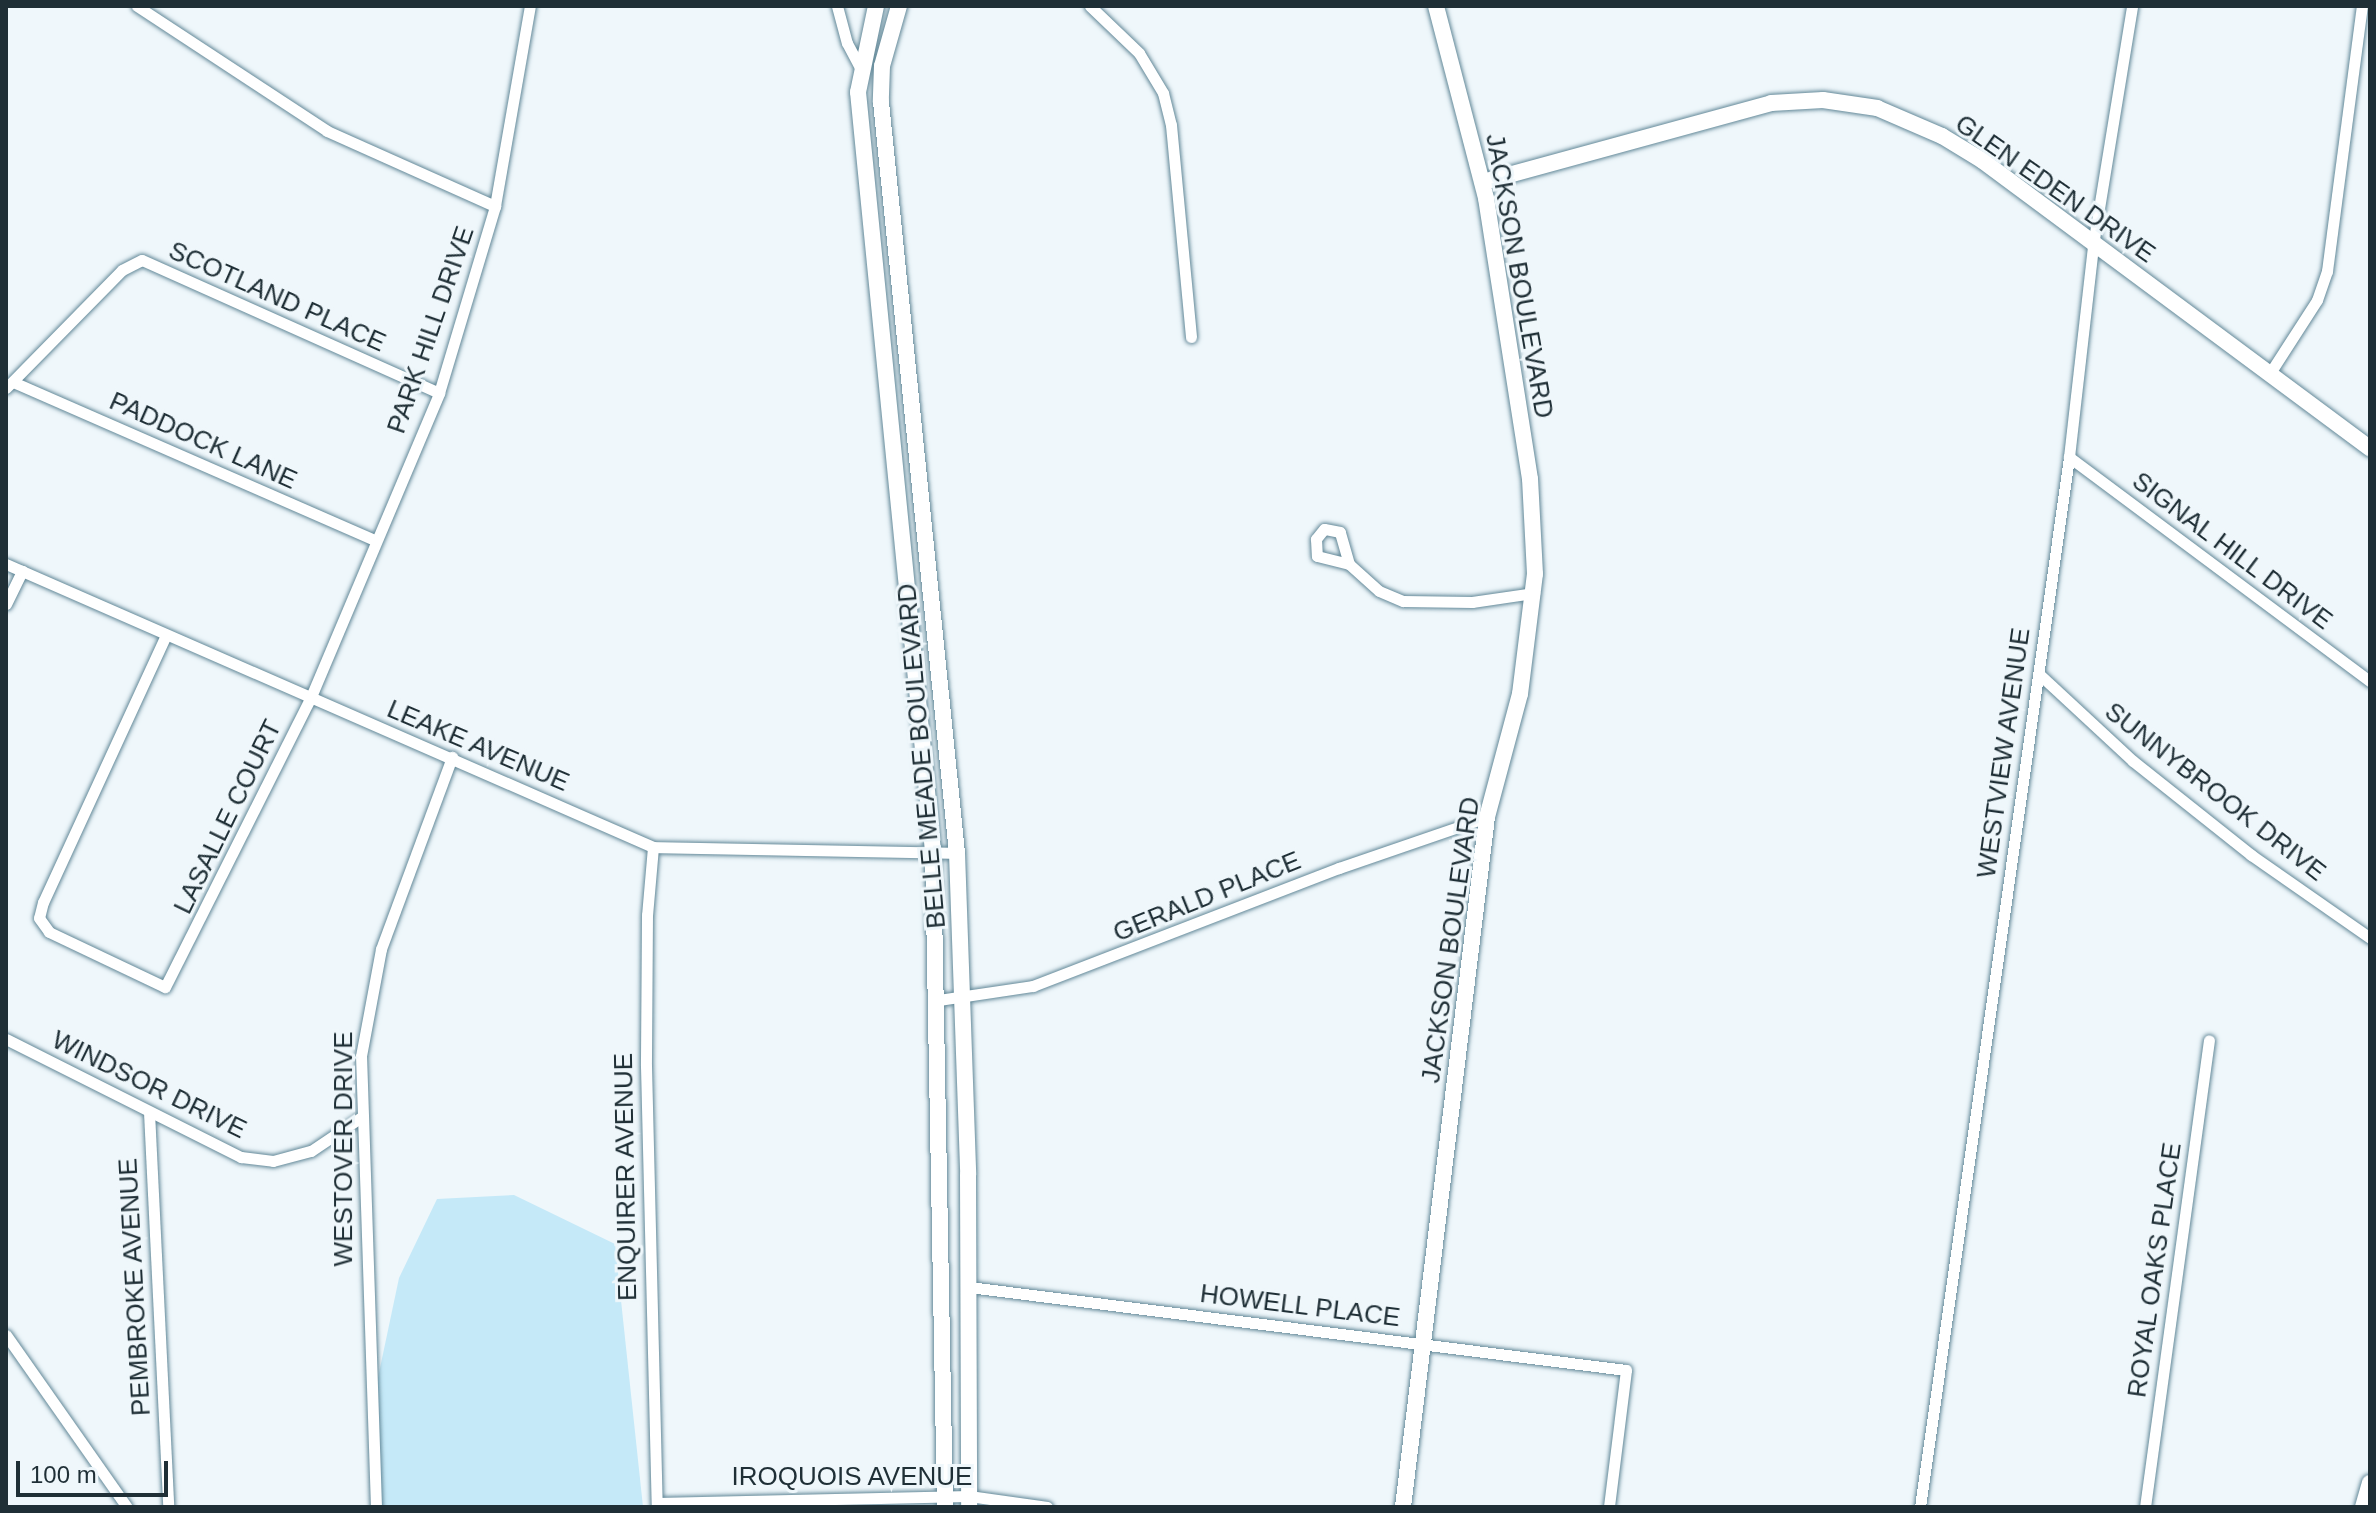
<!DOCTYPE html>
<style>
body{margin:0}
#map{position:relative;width:2376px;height:1513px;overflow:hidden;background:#eff7fb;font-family:Helvetica,sans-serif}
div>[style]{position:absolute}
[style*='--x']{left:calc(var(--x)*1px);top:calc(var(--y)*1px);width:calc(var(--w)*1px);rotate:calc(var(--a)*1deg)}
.green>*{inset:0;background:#c5e9f8}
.roads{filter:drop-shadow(0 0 2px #628898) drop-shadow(0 0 2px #628898)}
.street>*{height:11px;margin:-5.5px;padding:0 5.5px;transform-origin:5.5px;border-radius:5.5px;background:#fff}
.secondary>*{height:16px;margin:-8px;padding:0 8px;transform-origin:8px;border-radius:8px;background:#fff}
span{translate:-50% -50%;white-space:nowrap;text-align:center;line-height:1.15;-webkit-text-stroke:6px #eff7fb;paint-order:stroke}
.street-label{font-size:26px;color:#1f2f36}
.frame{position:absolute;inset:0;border:8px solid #1f2f36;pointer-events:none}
.scale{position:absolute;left:16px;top:1461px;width:152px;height:36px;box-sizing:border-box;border:4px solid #1f2f36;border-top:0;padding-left:10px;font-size:24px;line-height:28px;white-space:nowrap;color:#1f2f36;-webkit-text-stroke:6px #eff7fb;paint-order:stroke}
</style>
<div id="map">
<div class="green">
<div style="clip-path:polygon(514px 1195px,615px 1244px,643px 1507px,376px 1507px,372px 1406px,399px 1278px,437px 1199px)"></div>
</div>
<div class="roads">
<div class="street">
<div style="--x:137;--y:6;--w:227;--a:33.3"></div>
<div style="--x:327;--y:131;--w:184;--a:24.1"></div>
<div style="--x:837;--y:6;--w:38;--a:75"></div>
<div style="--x:847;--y:43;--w:27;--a:62"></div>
<div style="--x:1090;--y:6;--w:68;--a:43.8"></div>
<div style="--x:1139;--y:53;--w:47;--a:59"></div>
<div style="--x:1163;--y:93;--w:33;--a:76"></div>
<div style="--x:1171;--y:125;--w:213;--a:84.6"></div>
<div style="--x:2270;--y:373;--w:87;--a:-57.2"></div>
<div style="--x:2317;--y:300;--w:31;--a:-71"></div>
<div style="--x:2327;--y:271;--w:267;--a:-82.5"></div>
<div style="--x:13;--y:382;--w:394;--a:23.6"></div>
<div style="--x:6;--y:388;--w:165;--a:-45.5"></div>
<div style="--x:122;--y:270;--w:22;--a:-27"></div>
<div style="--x:142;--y:260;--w:325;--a:24.1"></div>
<div style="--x:2069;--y:457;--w:375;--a:36.7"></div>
<div style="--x:6;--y:564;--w:706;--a:23.62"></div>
<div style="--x:653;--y:847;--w:304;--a:1.1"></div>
<div style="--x:1349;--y:564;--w:33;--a:-106"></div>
<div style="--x:1340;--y:532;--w:16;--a:-169"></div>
<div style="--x:1324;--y:529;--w:13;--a:129"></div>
<div style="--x:1316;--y:539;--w:17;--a:87"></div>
<div style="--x:1317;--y:556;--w:33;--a:14"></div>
<div style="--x:1349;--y:564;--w:40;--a:42"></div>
<div style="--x:1379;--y:591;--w:26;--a:23"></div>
<div style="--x:1403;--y:601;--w:69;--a:0.8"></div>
<div style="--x:1472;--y:602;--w:63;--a:-8.3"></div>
<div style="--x:6;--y:604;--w:37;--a:-64"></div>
<div style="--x:166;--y:635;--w:294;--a:114.7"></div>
<div style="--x:43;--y:902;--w:16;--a:104"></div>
<div style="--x:39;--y:918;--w:17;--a:54"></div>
<div style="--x:49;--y:932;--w:128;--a:25.4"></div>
<div style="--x:165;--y:987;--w:322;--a:-63.3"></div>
<div style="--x:310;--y:699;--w:332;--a:-67.1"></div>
<div style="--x:439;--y:393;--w:195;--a:-73.3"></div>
<div style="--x:495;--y:206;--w:203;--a:-80.1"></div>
<div style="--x:2039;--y:674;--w:128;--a:42.8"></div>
<div style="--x:2133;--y:761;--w:151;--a:38.5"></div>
<div style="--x:2251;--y:855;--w:145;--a:34.9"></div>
<div style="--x:653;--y:847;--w:68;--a:95"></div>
<div style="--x:647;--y:915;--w:151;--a:90.4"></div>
<div style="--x:646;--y:1066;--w:441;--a:88.6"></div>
<div style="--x:939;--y:1000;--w:95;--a:-8.5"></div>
<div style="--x:1033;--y:986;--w:328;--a:-21.1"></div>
<div style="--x:1339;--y:868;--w:157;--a:-19"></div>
<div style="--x:6;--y:1039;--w:263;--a:26.7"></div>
<div style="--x:241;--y:1157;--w:32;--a:7"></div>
<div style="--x:273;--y:1161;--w:39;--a:-15"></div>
<div style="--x:311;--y:1151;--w:59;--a:-34"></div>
<div style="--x:149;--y:1112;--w:395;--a:87.2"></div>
<div style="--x:969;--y:1287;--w:662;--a:7.2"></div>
<div style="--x:1626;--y:1370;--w:138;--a:97.1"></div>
<div style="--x:6;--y:1335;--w:210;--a:54.9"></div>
<div style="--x:657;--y:1503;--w:312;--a:-1.3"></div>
<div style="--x:969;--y:1496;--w:79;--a:8"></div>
<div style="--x:376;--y:1507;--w:451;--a:-91.9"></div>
<div style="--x:361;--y:1056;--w:109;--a:-79.4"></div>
<div style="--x:381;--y:949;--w:205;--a:-69.7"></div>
<div style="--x:1920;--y:1507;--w:1061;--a:-81.92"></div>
<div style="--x:2069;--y:457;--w:213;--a:-83.5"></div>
<div style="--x:2093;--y:245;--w:242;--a:-80.7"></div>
<div style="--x:2145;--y:1507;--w:471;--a:-82.2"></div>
</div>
<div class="secondary">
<div style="--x:876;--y:6;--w:88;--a:101.8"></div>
<div style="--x:858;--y:92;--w:764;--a:84.36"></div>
<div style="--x:933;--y:852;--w:655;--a:88.95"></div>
<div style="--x:899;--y:6;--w:62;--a:105.8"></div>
<div style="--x:882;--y:66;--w:36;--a:92"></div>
<div style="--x:881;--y:102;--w:755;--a:84.22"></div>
<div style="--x:957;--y:853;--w:322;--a:88"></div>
<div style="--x:968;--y:1175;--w:332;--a:89.8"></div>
<div style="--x:1483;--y:182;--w:299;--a:-15.3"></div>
<div style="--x:1771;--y:103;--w:52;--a:-3.3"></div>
<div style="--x:1823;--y:100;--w:55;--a:8.4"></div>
<div style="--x:1877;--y:108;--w:71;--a:23.3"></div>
<div style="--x:1942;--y:136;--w:48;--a:31.4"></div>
<div style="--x:1983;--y:161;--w:482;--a:36.6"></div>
<div style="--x:1403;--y:1507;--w:695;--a:-83.06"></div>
<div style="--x:1487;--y:817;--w:127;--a:-75"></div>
<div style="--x:1520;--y:694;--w:121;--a:-82.9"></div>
<div style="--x:1535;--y:574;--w:95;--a:-93"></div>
<div style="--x:1530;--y:479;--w:284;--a:-98.9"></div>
<div style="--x:1486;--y:198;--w:198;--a:-104.6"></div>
<div style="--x:2363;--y:1507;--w:25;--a:-74"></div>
</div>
</div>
<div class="street-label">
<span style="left:2055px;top:189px;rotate:35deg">GLEN EDEN DRIVE</span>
<span style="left:1519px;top:276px;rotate:80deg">JACKSON BOULEVARD</span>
<span style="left:277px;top:297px;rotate:24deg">SCOTLAND PLACE</span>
<span style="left:431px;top:330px;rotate:-71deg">PARK HILL DRIVE</span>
<span style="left:203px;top:441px;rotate:24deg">PADDOCK LANE</span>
<span style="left:2232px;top:551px;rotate:37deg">SIGNAL HILL DRIVE</span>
<span style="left:478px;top:746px;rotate:23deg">LEAKE AVENUE</span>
<span style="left:2004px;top:753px;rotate:-82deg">WESTVIEW AVENUE</span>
<span style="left:922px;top:756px;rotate:-95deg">BELLE MEADE BOULEVARD</span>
<span style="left:2215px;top:792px;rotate:38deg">SUNNYBROOK DRIVE</span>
<span style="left:228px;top:817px;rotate:-64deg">LASALLE COURT</span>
<span style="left:1207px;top:897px;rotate:-22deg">GERALD PLACE</span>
<span style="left:1451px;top:940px;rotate:-82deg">JACKSON BOULEVARD</span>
<span style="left:149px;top:1085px;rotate:26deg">WINDSOR DRIVE</span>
<span style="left:344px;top:1149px;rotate:-90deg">WESTOVER DRIVE</span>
<span style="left:626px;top:1177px;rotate:-91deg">ENQUIRER AVENUE</span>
<span style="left:2155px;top:1270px;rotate:-82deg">ROYAL OAKS PLACE</span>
<span style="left:135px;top:1287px;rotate:-93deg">PEMBROKE AVENUE</span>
<span style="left:1300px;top:1306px;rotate:7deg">HOWELL PLACE</span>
<span style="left:852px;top:1477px">IROQUOIS AVENUE</span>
</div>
<div class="frame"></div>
<div class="scale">100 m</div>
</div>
